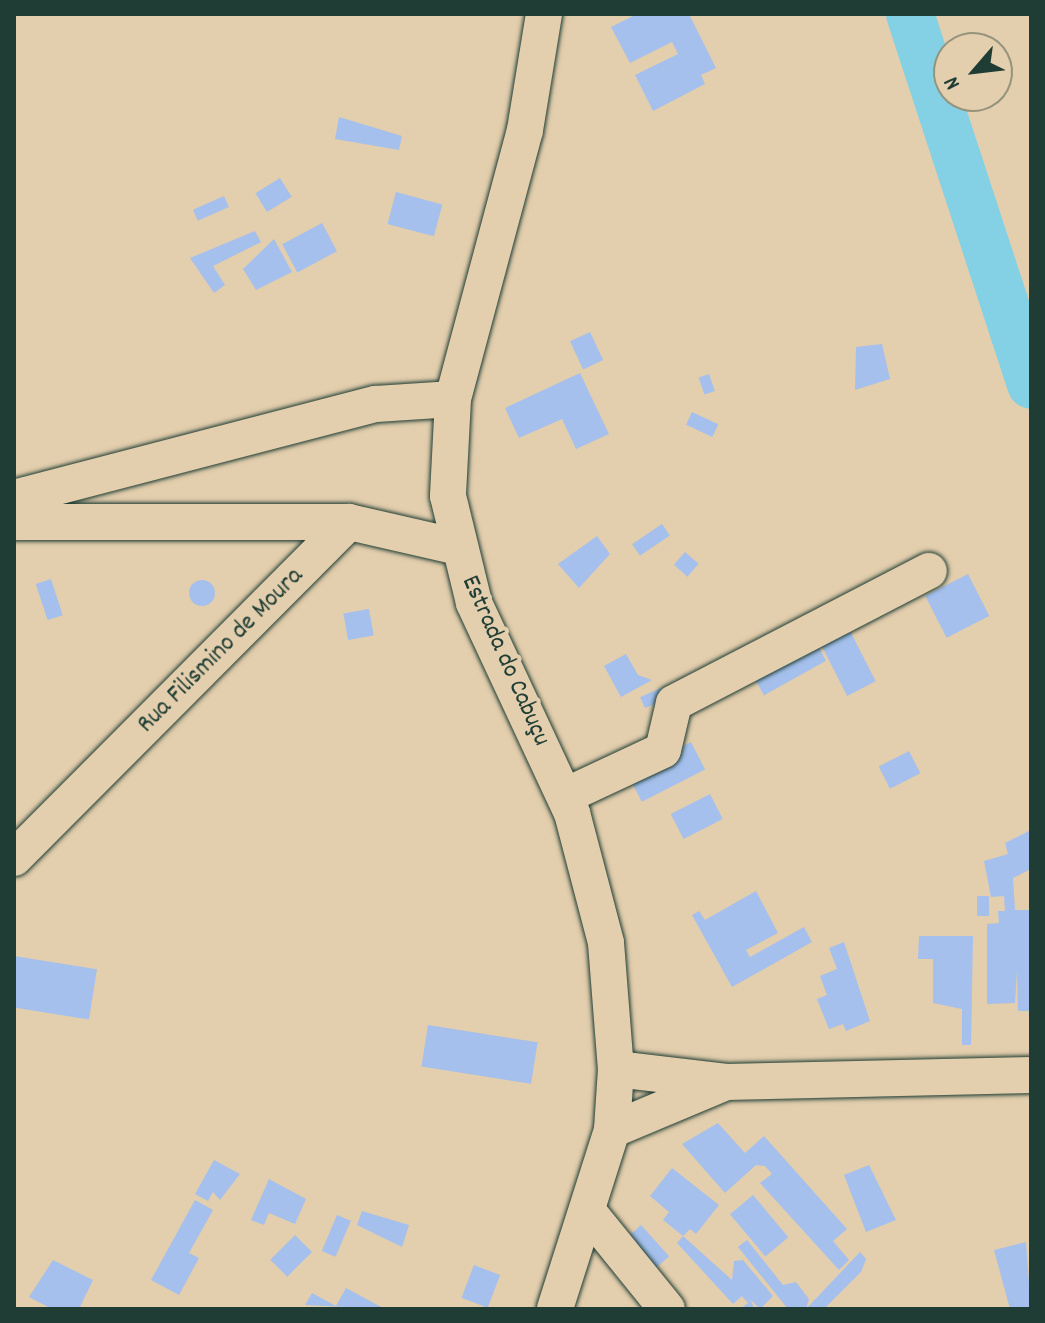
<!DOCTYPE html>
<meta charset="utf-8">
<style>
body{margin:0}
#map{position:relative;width:1045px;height:1323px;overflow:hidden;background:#e3cead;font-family:Dekko,sans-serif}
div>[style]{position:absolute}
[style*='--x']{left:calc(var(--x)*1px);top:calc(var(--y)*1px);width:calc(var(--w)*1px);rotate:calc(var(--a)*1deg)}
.river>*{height:48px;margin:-24px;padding:0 24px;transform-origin:24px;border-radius:24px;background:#84d0e4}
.building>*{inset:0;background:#a5c0ec;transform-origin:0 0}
.round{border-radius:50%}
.roads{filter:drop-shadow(0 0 2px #1f3d34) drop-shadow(0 0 2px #1f3d34)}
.minor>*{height:36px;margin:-18px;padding:0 18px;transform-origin:18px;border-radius:18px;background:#e3cead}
span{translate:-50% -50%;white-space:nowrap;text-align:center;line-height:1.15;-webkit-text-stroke:8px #e3cead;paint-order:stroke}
.street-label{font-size:26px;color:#1f3d34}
.frame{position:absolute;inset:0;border:16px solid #1f3d34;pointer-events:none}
.north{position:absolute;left:933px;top:32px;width:80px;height:80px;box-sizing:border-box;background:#e3cead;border:2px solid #95947d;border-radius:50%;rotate:242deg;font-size:22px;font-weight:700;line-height:32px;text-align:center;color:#1f3d34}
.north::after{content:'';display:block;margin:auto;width:28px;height:36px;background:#1f3d34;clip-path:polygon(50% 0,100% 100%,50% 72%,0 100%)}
</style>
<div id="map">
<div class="river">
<div style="--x:910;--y:14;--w:390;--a:71.9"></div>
</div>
<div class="building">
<div style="clip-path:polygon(637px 14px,689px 14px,716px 68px,701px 75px,705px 84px,653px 111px,635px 75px,678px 54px,672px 42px,630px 63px,611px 27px)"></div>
<div style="clip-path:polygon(339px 117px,402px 136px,399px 150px,335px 139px)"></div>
<div style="left:280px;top:178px;width:22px;height:29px;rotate:58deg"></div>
<div style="left:396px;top:192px;width:48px;height:33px;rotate:15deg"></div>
<div style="left:224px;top:196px;width:12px;height:34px;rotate:66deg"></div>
<div style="left:322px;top:223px;width:32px;height:45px;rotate:62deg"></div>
<div style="clip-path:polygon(255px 231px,261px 242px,213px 266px,225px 285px,214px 293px,190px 258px)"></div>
<div style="clip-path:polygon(274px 239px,292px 272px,256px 290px,243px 269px)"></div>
<div style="left:590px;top:332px;width:31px;height:22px;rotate:65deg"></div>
<div style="clip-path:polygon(882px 344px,890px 379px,855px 390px,856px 347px)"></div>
<div style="clip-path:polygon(580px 373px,609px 434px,576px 449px,562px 419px,519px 438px,505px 408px)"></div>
<div style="left:709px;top:374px;width:18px;height:11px;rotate:71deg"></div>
<div style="left:692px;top:412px;width:29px;height:14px;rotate:25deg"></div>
<div style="left:662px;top:524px;width:14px;height:36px;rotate:56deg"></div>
<div style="clip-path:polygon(597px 536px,610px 554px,579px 588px,558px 564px)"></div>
<div style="left:685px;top:552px;width:18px;height:17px;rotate:41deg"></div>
<div style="left:968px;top:574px;width:47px;height:48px;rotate:63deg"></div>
<div style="left:51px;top:579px;width:38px;height:16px;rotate:72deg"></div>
<div class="round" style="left:189px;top:580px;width:26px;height:26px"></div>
<div style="left:369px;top:609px;width:27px;height:26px;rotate:80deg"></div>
<div style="left:848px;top:627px;width:61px;height:32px;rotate:63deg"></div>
<div style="left:814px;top:639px;width:25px;height:71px;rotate:61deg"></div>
<div style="clip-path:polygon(626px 654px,638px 675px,652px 680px,621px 697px,604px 666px)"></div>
<div style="left:663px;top:687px;width:12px;height:25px;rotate:66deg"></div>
<div style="left:691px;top:742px;width:31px;height:71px;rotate:63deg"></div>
<div style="left:909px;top:751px;width:25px;height:34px;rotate:63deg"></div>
<div style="left:710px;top:794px;width:28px;height:44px;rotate:63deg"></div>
<div style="clip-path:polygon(1031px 830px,1031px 869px,1013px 878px,1015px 910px,1031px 910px,1031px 1011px,1018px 1011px,1017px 971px,1015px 1003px,987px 1004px,987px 924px,999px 923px,998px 911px,1005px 911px,1004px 896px,991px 897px,984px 861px,1008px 854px,1005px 843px)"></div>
<div style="clip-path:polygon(756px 891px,778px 933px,746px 950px,750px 957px,804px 927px,812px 942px,732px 987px,692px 915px,699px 911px,705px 920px)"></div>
<div style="left:989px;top:896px;width:20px;height:12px;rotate:90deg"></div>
<div style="clip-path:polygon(919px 936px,973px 936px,971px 1045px,962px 1045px,962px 1009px,933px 1003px,933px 959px,918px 959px)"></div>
<div style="clip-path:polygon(844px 942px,870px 1021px,846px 1031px,843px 1024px,829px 1029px,817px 999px,827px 995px,820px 976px,837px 969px,829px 948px)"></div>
<div style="left:14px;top:956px;width:84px;height:51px;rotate:9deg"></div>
<div style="left:428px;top:1025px;width:111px;height:42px;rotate:9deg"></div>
<div style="clip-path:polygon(718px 1123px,745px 1153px,764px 1136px,847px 1229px,833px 1241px,849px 1260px,839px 1270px,760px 1183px,772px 1174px,765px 1166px,756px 1165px,725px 1193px,682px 1144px)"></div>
<div style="clip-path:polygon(214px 1160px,240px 1174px,220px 1200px,213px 1192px,208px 1201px,195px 1194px)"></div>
<div style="clip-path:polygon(869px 1165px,896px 1220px,866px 1232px,844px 1175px)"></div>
<div style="clip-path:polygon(672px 1168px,719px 1205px,696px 1234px,690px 1229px,683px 1236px,663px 1220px,669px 1212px,650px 1196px)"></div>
<div style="clip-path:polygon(269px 1179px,306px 1199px,295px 1224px,269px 1213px,264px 1225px,251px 1220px)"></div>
<div style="left:753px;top:1195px;width:55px;height:30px;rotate:50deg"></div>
<div style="clip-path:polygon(195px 1200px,213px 1210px,189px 1253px,199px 1258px,179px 1295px,151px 1280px)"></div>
<div style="clip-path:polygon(362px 1211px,409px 1225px,402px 1247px,357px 1225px)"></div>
<div style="left:337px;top:1215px;width:15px;height:39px;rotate:23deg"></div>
<div style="left:641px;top:1225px;width:42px;height:25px;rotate:48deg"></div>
<div style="left:295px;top:1235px;width:24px;height:35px;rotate:45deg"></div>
<div style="clip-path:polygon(683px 1236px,732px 1280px,734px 1261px,743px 1260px,773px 1296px,760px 1309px,751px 1300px,754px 1309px,740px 1309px,748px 1303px,742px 1296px,733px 1304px,677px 1243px)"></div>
<div style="clip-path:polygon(747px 1240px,783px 1285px,796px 1282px,809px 1299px,806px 1309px,788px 1309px,738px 1247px)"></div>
<div style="clip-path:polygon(1026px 1242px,1031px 1309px,1010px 1309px,994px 1250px)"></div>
<div style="clip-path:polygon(860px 1252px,866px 1259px,861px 1272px,824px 1309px,806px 1309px)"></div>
<div style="clip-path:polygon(53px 1260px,93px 1280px,79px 1309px,52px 1309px,29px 1297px)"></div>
<div style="left:474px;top:1265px;width:28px;height:35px;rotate:21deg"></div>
<div style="clip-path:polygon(346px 1288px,385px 1309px,305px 1305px,312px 1293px,336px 1306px)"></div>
</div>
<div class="roads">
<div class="minor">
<div style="--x:544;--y:14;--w:118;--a:99.3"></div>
<div style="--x:525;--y:130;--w:278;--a:105"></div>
<div style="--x:453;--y:399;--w:97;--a:93"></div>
<div style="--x:448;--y:496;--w:110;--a:76.3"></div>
<div style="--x:474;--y:603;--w:232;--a:65"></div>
<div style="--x:572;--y:813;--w:134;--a:75.3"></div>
<div style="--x:606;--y:943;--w:126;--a:85.5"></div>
<div style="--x:616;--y:1069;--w:61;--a:93.8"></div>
<div style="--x:612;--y:1130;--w:188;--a:107.7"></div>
<div style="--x:14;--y:498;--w:374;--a:-14.6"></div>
<div style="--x:376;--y:404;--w:77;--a:-3.7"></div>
<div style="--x:14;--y:522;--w:335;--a:0"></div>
<div style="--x:565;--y:796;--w:108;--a:-25.1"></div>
<div style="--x:663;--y:750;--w:48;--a:-76.8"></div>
<div style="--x:674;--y:703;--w:287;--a:-27.4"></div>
<div style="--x:14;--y:858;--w:474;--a:-45.1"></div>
<div style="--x:349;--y:522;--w:112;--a:12.9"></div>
<div style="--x:616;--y:1069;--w:111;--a:6.7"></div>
<div style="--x:726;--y:1082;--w:305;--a:-1.3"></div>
<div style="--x:612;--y:1130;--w:124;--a:-22.8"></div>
<div style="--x:590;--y:1214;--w:122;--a:51"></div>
</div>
</div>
<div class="street-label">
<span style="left:221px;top:651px;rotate:-45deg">Rua Filismino de Moura</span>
<span style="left:505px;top:661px;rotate:66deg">Estrada do Cabuçu</span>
</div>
<div class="frame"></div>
<div class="north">N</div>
</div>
